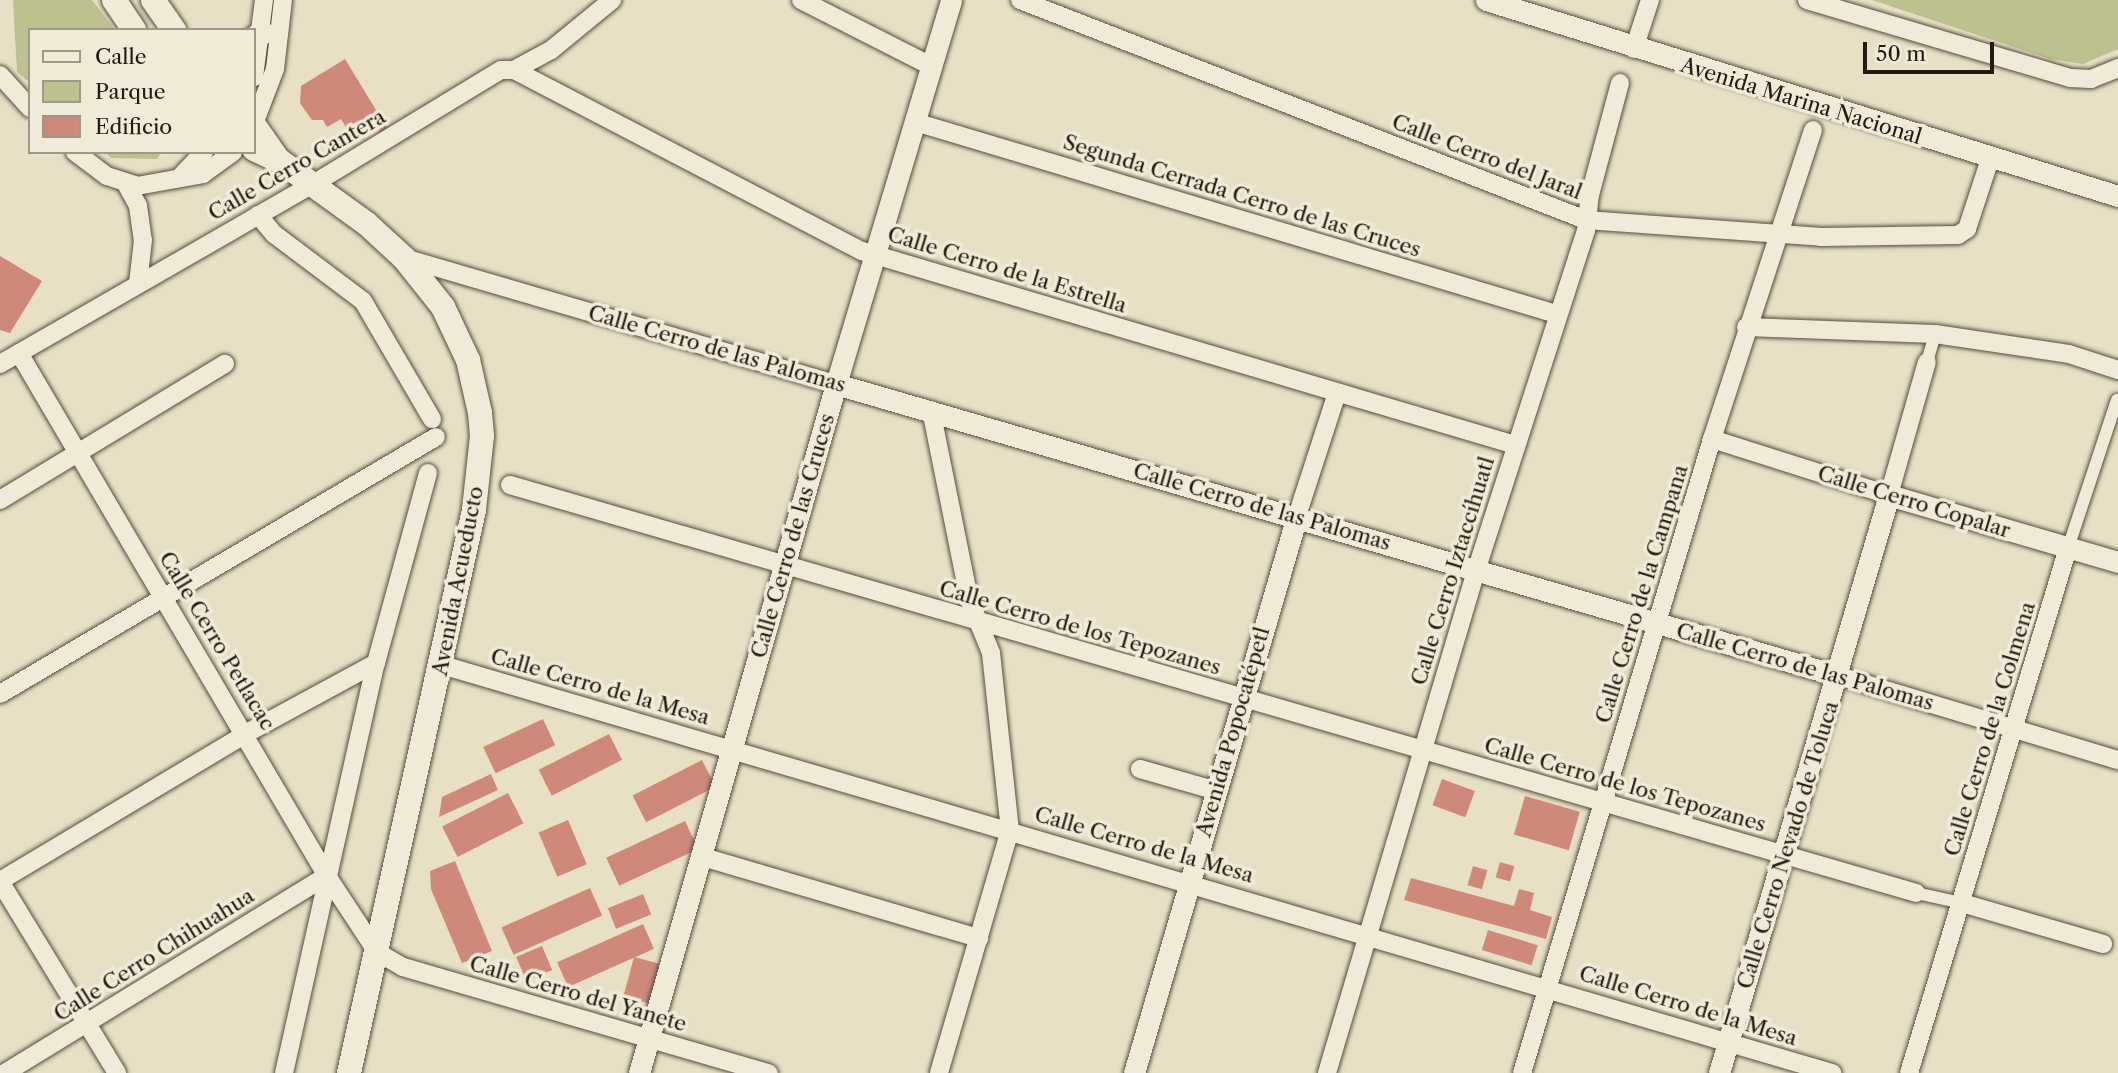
<!DOCTYPE html>
<meta charset="utf-8">
<style>
body{margin:0}
#map{position:relative;width:2118px;height:1073px;overflow:hidden;background:#e8e0c4;font-family:"Libre Caslon Text",serif}
div>[style]{position:absolute}
[style*='--x']{left:calc(var(--x)*1px);top:calc(var(--y)*1px);width:calc(var(--w)*1px);rotate:calc(var(--a)*1deg)}
.green>*{inset:0;background:#bdc08f}
.building>*{inset:0;background:#ce897a;transform-origin:0 0}
.roads{filter:drop-shadow(0 0 2px #564c3c) drop-shadow(0 0 2px #564c3c)}
.pedestrian>*{height:12px;margin:-6px;padding:0 6px;transform-origin:6px;border-radius:6px;background:#f0ebd9}
.minor>*{height:18px;margin:-9px;padding:0 9px;transform-origin:9px;border-radius:9px;background:#f0ebd9}
.tertiary>*{height:21px;margin:-10.5px;padding:0 10.5px;transform-origin:10.5px;border-radius:10.5px;background:#f0ebd9}
.secondary>*{height:24px;margin:-12px;padding:0 12px;transform-origin:12px;border-radius:12px;background:#f0ebd9}
span{translate:-50% -50%;white-space:nowrap;text-align:center;line-height:1.15;-webkit-text-stroke:7px #f0ebd9;paint-order:stroke}
.street-label{font-size:21px;color:#251a0f}
.legend{position:absolute;left:28px;top:28px;width:228px;height:126px;box-sizing:border-box;background:#f0ebd9;border:2px solid #9f9788;margin:0;padding:9px 12px;list-style:none;font-size:21px;color:#251a0f}
.legend li{display:flex;align-items:center;gap:14px;height:35px}
.legend b{width:35px;border:2px solid #9f9788}
.scale{position:absolute;left:1863px;top:42px;width:131px;height:32px;box-sizing:border-box;border:4px solid #251a0f;border-top:0;padding-left:9px;font-size:21px;line-height:24px;white-space:nowrap;color:#251a0f;-webkit-text-stroke:5px #f0ebd9;paint-order:stroke}
</style>
<div id="map">
<div class="green">
<div style="clip-path:polygon(13px 0,92px 0,115px 30px,30px 30px,30px 83px,17px 72px)"></div>
<div style="clip-path:polygon(1872px 0,2118px 0,2118px 49px,2083px 64px,2050px 59px)"></div>
<div style="clip-path:polygon(105px 152px,161px 152px,157px 159px,111px 158px)"></div>
</div>
<div class="building">
<div style="clip-path:polygon(345px 59px,387px 128px,380px 132px,376px 127px,354px 140px,341px 119px,327px 127px,323px 120px,312px 120px,300px 103px,301px 86px)"></div>
<div style="clip-path:polygon(0 256px,42px 281px,10px 333px,0 330px)"></div>
<div style="left:543px;top:719px;width:29px;height:66px;rotate:65deg"></div>
<div style="left:609px;top:734px;width:29px;height:79px;rotate:63deg"></div>
<div style="left:702px;top:760px;width:30px;height:78px;rotate:63deg"></div>
<div style="clip-path:polygon(491px 774px,498px 790px,439px 817px,442px 797px)"></div>
<div style="left:1442px;top:779px;width:35px;height:28px;rotate:20deg"></div>
<div style="left:508px;top:793px;width:34px;height:74px;rotate:63deg"></div>
<div style="left:1525px;top:796px;width:57px;height:40px;rotate:16deg"></div>
<div style="left:568px;top:820px;width:48px;height:32px;rotate:67deg"></div>
<div style="left:685px;top:821px;width:31px;height:87px;rotate:65deg"></div>
<div style="clip-path:polygon(455px 861px,492px 951px,462px 963px,431px 889px,430px 871px)"></div>
<div style="left:1500px;top:862px;width:15px;height:16px;rotate:16deg"></div>
<div style="left:1473px;top:866px;width:15px;height:20px;rotate:16deg"></div>
<div style="clip-path:polygon(1411px 878px,1514px 906px,1519px 889px,1534px 893px,1530px 910px,1552px 917px,1546px 939px,1404px 900px)"></div>
<div style="left:590px;top:888px;width:30px;height:97px;rotate:66deg"></div>
<div style="left:643px;top:894px;width:22px;height:38px;rotate:68deg"></div>
<div style="left:643px;top:924px;width:27px;height:94px;rotate:66deg"></div>
<div style="left:1488px;top:930px;width:52px;height:21px;rotate:17deg"></div>
<div style="left:542px;top:946px;width:26px;height:28px;rotate:67deg"></div>
<div style="left:634px;top:957px;width:27px;height:41px;rotate:15deg"></div>
</div>
<div class="roads">
<div class="pedestrian">
<div style="--x:1927;--y:362;--w:29;--a:-74"></div>
<div style="--x:2068;--y:548;--w:156;--a:-71.7"></div>
<div style="--x:1916;--y:893;--w:47;--a:12.3"></div>
</div>
<div class="minor">
<div style="--x:801;--y:0;--w:146;--a:26.9"></div>
<div style="--x:1020;--y:0;--w:607;--a:21.24"></div>
<div style="--x:1586;--y:220;--w:236;--a:4.1"></div>
<div style="--x:1821;--y:237;--w:137;--a:-0.8"></div>
<div style="--x:1958;--y:235;--w:11;--a:-34"></div>
<div style="--x:1967;--y:229;--w:74;--a:-71.8"></div>
<div style="--x:1807;--y:0;--w:275;--a:16.5"></div>
<div style="--x:2071;--y:78;--w:20;--a:3"></div>
<div style="--x:2091;--y:79;--w:29;--a:-22"></div>
<div style="--x:1634;--y:49;--w:52;--a:-71.9"></div>
<div style="--x:514;--y:70;--w:392;--a:27.5"></div>
<div style="--x:862;--y:251;--w:681;--a:16.55"></div>
<div style="--x:0;--y:75;--w:45;--a:47.7"></div>
<div style="--x:254;--y:77;--w:78;--a:-82.6"></div>
<div style="--x:915;--y:122;--w:669;--a:16.67"></div>
<div style="--x:254;--y:124;--w:59;--a:-69.1"></div>
<div style="--x:275;--y:69;--w:69;--a:-83.4"></div>
<div style="--x:75;--y:152;--w:40;--a:37"></div>
<div style="--x:107;--y:176;--w:32;--a:18"></div>
<div style="--x:137;--y:186;--w:67;--a:-10.3"></div>
<div style="--x:203;--y:174;--w:37;--a:-36"></div>
<div style="--x:179;--y:178;--w:36;--a:-46"></div>
<div style="--x:126;--y:184;--w:25;--a:61"></div>
<div style="--x:138;--y:206;--w:34;--a:82"></div>
<div style="--x:143;--y:240;--w:43;--a:96.6"></div>
<div style="--x:258;--y:215;--w:25;--a:50"></div>
<div style="--x:274;--y:234;--w:111;--a:37"></div>
<div style="--x:363;--y:301;--w:137;--a:59.7"></div>
<div style="--x:404;--y:258;--w:450;--a:16.3"></div>
<div style="--x:1746;--y:327;--w:189;--a:2.1"></div>
<div style="--x:1935;--y:334;--w:135;--a:8.5"></div>
<div style="--x:2069;--y:354;--w:52;--a:18.1"></div>
<div style="--x:19;--y:353;--w:607;--a:59.51"></div>
<div style="--x:327;--y:876;--w:91;--a:56.7"></div>
<div style="--x:377;--y:952;--w:30;--a:30"></div>
<div style="--x:403;--y:967;--w:381;--a:16.2"></div>
<div style="--x:0;--y:364;--w:357;--a:-29.9"></div>
<div style="--x:310;--y:186;--w:223;--a:-31.3"></div>
<div style="--x:501;--y:70;--w:13;--a:0"></div>
<div style="--x:514;--y:70;--w:42;--a:-28.4"></div>
<div style="--x:551;--y:50;--w:79;--a:-39.3"></div>
<div style="--x:931;--y:410;--w:193;--a:78.6"></div>
<div style="--x:969;--y:599;--w:58;--a:67.8"></div>
<div style="--x:991;--y:653;--w:178;--a:83.9"></div>
<div style="--x:1010;--y:830;--w:253;--a:106.3"></div>
<div style="--x:1712;--y:439;--w:186;--a:17.6"></div>
<div style="--x:1889;--y:495;--w:138;--a:-74.1"></div>
<div style="--x:510;--y:485;--w:1464;--a:16.18"></div>
<div style="--x:0;--y:500;--w:263;--a:-31.2"></div>
<div style="--x:1297;--y:516;--w:129;--a:-72"></div>
<div style="--x:442;--y:665;--w:1449;--a:16.36"></div>
<div style="--x:1839;--y:676;--w:291;--a:16.8"></div>
<div style="--x:0;--y:694;--w:506;--a:-30.52"></div>
<div style="--x:1140;--y:769;--w:80;--a:15.9"></div>
<div style="--x:703;--y:857;--w:288;--a:16.4"></div>
<div style="--x:1962;--y:903;--w:147;--a:16.2"></div>
<div style="--x:5;--y:1073;--w:377;--a:-31.5"></div>
<div style="--x:117;--y:1073;--w:225;--a:-121.4"></div>
<div style="--x:0;--y:881;--w:288;--a:-30.9"></div>
<div style="--x:247;--y:733;--w:147;--a:-28.5"></div>
<div style="--x:284;--y:1073;--w:420;--a:-77.4"></div>
<div style="--x:376;--y:663;--w:197;--a:-74.7"></div>
<div style="--x:1327;--y:1073;--w:524;--a:-73.47"></div>
<div style="--x:1476;--y:571;--w:357;--a:-72.1"></div>
<div style="--x:1586;--y:231;--w:36;--a:-84"></div>
<div style="--x:1590;--y:195;--w:116;--a:-75"></div>
<div style="--x:1522;--y:1073;--w:662;--a:-73.32"></div>
<div style="--x:1712;--y:439;--w:325;--a:-71.9"></div>
<div style="--x:1909;--y:1073;--w:549;--a:-73.15"></div>
</div>
<div class="tertiary">
<div style="--x:1486;--y:0;--w:662;--a:17.23"></div>
<div style="--x:836;--y:384;--w:1045;--a:16.23"></div>
<div style="--x:639;--y:1073;--w:717;--a:-74.04"></div>
<div style="--x:836;--y:384;--w:401;--a:-73.3"></div>
<div style="--x:1134;--y:1073;--w:580;--a:-73.69"></div>
<div style="--x:1719;--y:1073;--w:602;--a:-73.61"></div>
<div style="--x:1889;--y:495;--w:239;--a:16.3"></div>
</div>
<div class="secondary">
<div style="--x:114;--y:0;--w:36;--a:56"></div>
<div style="--x:153;--y:0;--w:37;--a:55"></div>
<div style="--x:254;--y:39;--w:10;--a:-37"></div>
<div style="--x:254;--y:125;--w:40;--a:55.1"></div>
<div style="--x:254;--y:149;--w:29;--a:25"></div>
<div style="--x:280;--y:161;--w:107;--a:35.9"></div>
<div style="--x:367;--y:224;--w:50;--a:42.6"></div>
<div style="--x:404;--y:258;--w:63;--a:51.5"></div>
<div style="--x:443;--y:307;--w:59;--a:64.7"></div>
<div style="--x:468;--y:360;--w:54;--a:77.2"></div>
<div style="--x:480;--y:413;--w:23;--a:85"></div>
<div style="--x:482;--y:436;--w:74;--a:96.2"></div>
<div style="--x:474;--y:510;--w:577;--a:102.52"></div>
</div>
</div>
<div class="street-label">
<span style="left:1801px;top:101px;rotate:17deg">Avenida Marina Nacional</span>
<span style="left:1487px;top:157px;rotate:21deg">Calle Cerro del Jaral</span>
<span style="left:297px;top:165px;rotate:-30deg">Calle Cerro Cantera</span>
<span style="left:1242px;top:196px;rotate:17deg">Segunda Cerrada Cerro de las Cruces</span>
<span style="left:1007px;top:270px;rotate:17deg">Calle Cerro de la Estrella</span>
<span style="left:717px;top:349px;rotate:16deg">Calle Cerro de las Palomas</span>
<span style="left:1914px;top:502px;rotate:17deg">Calle Cerro Copalar</span>
<span style="left:1262px;top:507px;rotate:16deg">Calle Cerro de las Palomas</span>
<span style="left:793px;top:536px;rotate:-74deg">Calle Cerro de las Cruces</span>
<span style="left:1453px;top:571px;rotate:-73deg">Calle Cerro Iztaccíhuatl</span>
<span style="left:458px;top:581px;rotate:-79deg">Avenida Acueducto</span>
<span style="left:1642px;top:594px;rotate:-73deg">Calle Cerro de la Campana</span>
<span style="left:1080px;top:628px;rotate:16deg">Calle Cerro de los Tepozanes</span>
<span style="left:217px;top:641px;rotate:59deg">Calle Cerro Petlacac</span>
<span style="left:1805px;top:667px;rotate:16deg">Calle Cerro de las Palomas</span>
<span style="left:600px;top:687px;rotate:16deg">Calle Cerro de la Mesa</span>
<span style="left:1990px;top:729px;rotate:-73deg">Calle Cerro de la Colmena</span>
<span style="left:1233px;top:732px;rotate:-74deg">Avenida Popocatépetl</span>
<span style="left:1625px;top:785px;rotate:16deg">Calle Cerro de los Tepozanes</span>
<span style="left:1144px;top:845px;rotate:16deg">Calle Cerro de la Mesa</span>
<span style="left:1788px;top:845px;rotate:-73deg">Calle Cerro Nevado de Toluca</span>
<span style="left:154px;top:955px;rotate:-32deg">Calle Cerro Chihuahua</span>
<span style="left:578px;top:994px;rotate:16deg">Calle Cerro del Yanete</span>
<span style="left:1688px;top:1006px;rotate:17deg">Calle Cerro de la Mesa</span>
</div>
<ul class="legend">
<li><b style="height:9px;background:#f0ebd9"></b>Calle</li>
<li><b style="height:19px;background:#bdc08f"></b>Parque</li>
<li><b style="height:19px;background:#ce897a"></b>Edificio</li>
</ul>
<div class="scale">50 m</div>
</div>
